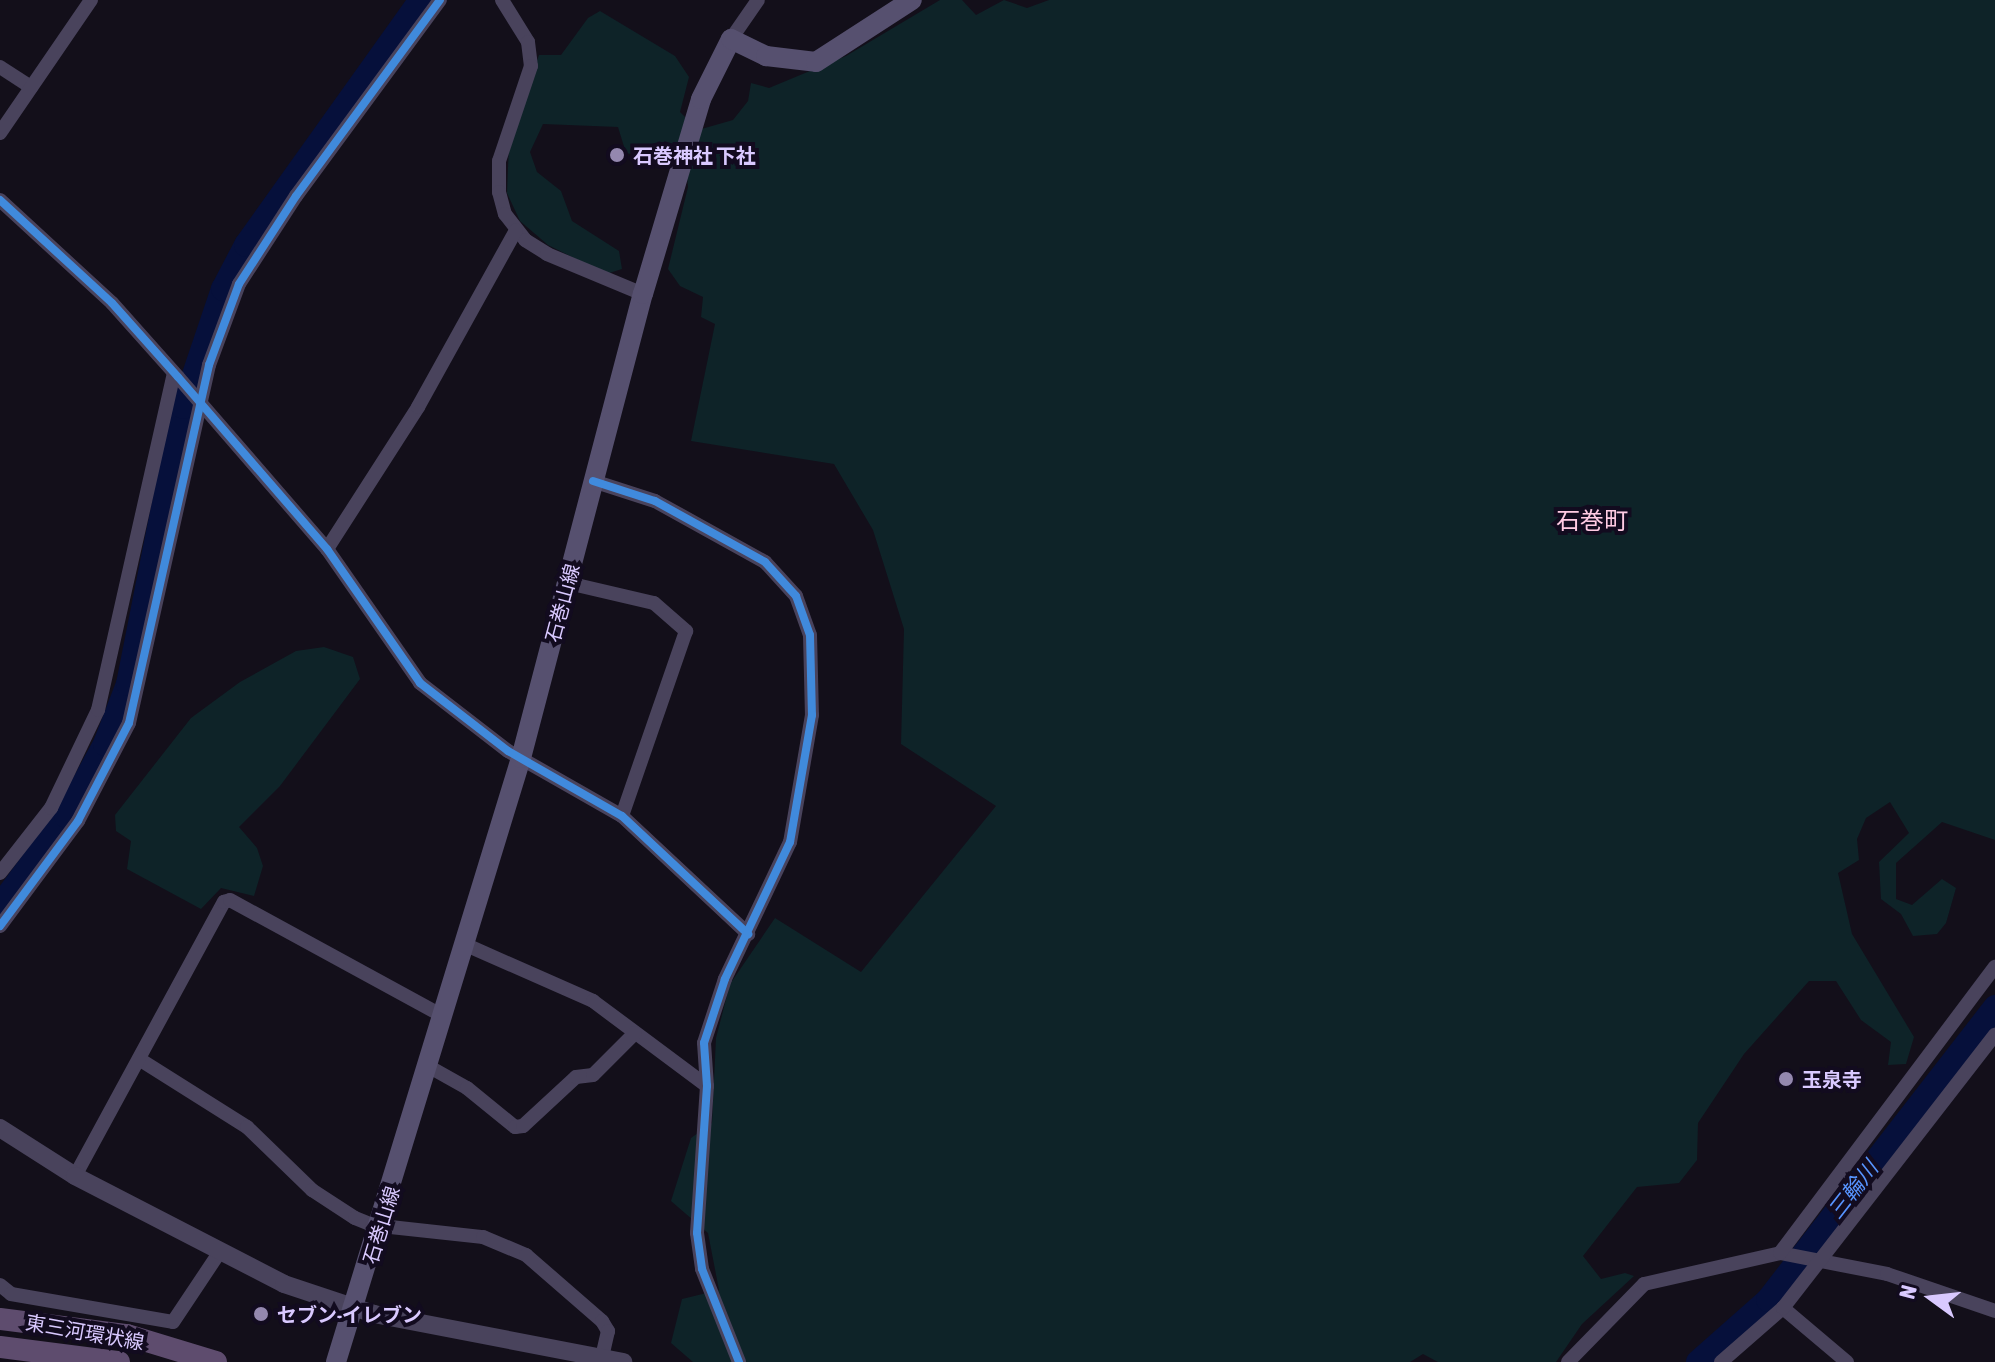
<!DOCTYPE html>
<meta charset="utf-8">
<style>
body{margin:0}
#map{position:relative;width:1995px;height:1362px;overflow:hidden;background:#130f1a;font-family:"Asap Condensed","Noto Sans JP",sans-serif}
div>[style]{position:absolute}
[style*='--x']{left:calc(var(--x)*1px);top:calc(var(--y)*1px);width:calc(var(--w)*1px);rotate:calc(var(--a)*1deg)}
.green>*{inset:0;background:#0e2328}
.river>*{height:24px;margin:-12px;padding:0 12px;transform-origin:12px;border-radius:12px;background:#06103b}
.minor>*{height:14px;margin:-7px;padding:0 7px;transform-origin:7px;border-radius:7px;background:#49435c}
.tertiary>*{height:18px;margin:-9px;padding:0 9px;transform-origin:9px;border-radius:9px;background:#49435c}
.secondary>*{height:20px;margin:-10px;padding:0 10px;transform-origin:10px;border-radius:10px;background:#56506f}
.primary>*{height:22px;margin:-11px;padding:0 11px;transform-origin:11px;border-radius:11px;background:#5e4c6e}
.cycleway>*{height:8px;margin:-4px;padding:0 4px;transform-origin:4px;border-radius:4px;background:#408adc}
.dots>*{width:22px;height:22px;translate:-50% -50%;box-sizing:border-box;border:4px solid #120b1f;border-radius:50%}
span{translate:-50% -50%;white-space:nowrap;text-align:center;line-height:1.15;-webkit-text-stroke:8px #120b1f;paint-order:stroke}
.poi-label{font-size:20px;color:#d9c9ff;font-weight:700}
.left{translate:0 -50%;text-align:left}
.street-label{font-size:20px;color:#d9c9ff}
.water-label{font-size:22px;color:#5794ff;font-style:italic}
.quarter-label{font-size:24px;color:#ffcbe3}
.north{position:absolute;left:1891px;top:1258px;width:80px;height:80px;-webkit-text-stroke:6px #120b1f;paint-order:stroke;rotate:285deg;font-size:22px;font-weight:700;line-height:32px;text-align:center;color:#d9c9ff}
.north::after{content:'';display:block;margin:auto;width:28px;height:36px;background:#d9c9ff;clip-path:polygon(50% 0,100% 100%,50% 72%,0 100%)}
</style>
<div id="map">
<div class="green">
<div style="clip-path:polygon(940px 0,962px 0,976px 15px,1004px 0,1027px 8px,1049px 0,1995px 0,1995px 840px,1942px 822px,1896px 863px,1896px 899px,1912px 905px,1942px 879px,1956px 888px,1946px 923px,1937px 934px,1913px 936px,1901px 914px,1881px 899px,1879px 862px,1909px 833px,1890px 802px,1866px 818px,1857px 839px,1859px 860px,1838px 873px,1852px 934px,1914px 1037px,1906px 1064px,1888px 1065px,1891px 1042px,1861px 1020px,1836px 981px,1809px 981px,1744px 1054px,1698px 1123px,1697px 1160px,1679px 1183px,1637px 1187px,1583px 1256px,1601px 1279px,1625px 1273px,1634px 1276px,1582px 1324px,1556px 1362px,1438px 1362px,1423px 1354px,1410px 1362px,693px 1362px,671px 1343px,682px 1299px,719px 1290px,708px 1233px,671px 1201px,691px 1138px,712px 1123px,716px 1038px,730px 984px,775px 918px,861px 972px,996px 806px,901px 744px,904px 629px,873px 530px,834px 464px,691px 441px,715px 324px,701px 317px,703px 297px,680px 286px,668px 269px,688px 187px,686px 165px,626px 153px,618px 127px,543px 124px,530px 152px,537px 172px,561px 191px,572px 221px,619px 251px,622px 269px,606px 274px,548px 245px,520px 221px,507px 193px,509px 143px,539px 55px,561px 55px,588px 18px,600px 11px,675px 56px,689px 77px,680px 112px,698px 130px,733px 120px,748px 101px,751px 83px,769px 88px,846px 56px)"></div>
<div style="clip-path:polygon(324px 647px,353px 657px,360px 679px,280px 786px,239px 827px,257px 848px,263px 866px,254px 896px,221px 888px,201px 909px,127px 869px,131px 841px,116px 831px,115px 815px,191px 718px,240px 682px,296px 651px)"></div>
</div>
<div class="river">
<div style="--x:0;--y:906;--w:112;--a:-53.7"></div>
<div style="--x:66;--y:816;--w:82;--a:-61.6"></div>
<div style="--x:105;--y:744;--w:64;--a:-69"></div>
<div style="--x:128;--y:684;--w:282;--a:-78.8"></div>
<div style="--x:183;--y:407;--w:125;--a:-71.3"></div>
<div style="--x:223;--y:289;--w:50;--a:-62.4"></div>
<div style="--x:246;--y:245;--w:301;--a:-54.5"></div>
<div style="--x:1698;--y:1362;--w:94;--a:-41.5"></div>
<div style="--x:1768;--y:1300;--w:371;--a:-52.2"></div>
</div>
<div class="minor">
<div style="--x:502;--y:0;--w:49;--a:58.2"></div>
<div style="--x:528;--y:42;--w:24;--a:83"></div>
<div style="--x:531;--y:66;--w:100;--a:108.6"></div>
<div style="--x:499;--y:161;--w:31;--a:90"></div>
<div style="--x:499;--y:192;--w:23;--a:75"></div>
<div style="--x:505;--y:214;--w:33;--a:52"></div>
<div style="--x:525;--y:240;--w:26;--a:32"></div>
<div style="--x:547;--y:254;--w:104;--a:22.6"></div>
<div style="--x:731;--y:39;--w:47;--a:-55.3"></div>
<div style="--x:0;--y:67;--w:37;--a:33"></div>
<div style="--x:0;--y:133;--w:161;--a:-55.6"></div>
<div style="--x:0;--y:200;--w:152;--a:42.6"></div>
<div style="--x:112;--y:303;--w:99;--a:48.3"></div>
<div style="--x:178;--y:377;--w:228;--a:49.1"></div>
<div style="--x:327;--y:549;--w:163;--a:55.2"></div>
<div style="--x:420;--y:683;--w:111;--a:37.7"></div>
<div style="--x:508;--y:751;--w:131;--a:29.7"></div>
<div style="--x:622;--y:816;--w:173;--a:43.1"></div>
<div style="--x:593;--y:481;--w:65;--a:17.9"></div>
<div style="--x:655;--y:501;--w:126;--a:29"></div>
<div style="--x:765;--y:562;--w:46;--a:47.6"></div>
<div style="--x:796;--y:596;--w:41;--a:70.3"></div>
<div style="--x:810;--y:635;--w:80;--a:88.6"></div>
<div style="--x:812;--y:715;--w:129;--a:99.8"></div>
<div style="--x:790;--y:842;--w:152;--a:115.4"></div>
<div style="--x:725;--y:979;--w:67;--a:108.2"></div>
<div style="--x:704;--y:1043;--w:43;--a:86"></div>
<div style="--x:707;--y:1086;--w:147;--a:93.9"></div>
<div style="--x:697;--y:1233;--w:36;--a:82"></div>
<div style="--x:702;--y:1269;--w:100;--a:68.3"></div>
<div style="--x:327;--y:549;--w:169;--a:-57.3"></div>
<div style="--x:418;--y:407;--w:202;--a:-61"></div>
<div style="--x:568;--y:583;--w:88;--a:13.1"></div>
<div style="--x:654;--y:603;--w:43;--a:41.2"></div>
<div style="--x:686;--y:631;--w:196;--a:109.1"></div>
<div style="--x:0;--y:873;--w:83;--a:-51.9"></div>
<div style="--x:51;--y:808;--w:109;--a:-64.4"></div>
<div style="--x:98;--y:710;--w:345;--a:-77.3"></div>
<div style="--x:0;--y:926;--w:131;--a:-53.4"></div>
<div style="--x:78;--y:821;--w:110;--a:-62.5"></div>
<div style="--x:129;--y:723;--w:367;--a:-77.4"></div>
<div style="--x:209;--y:365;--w:86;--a:-69.7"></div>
<div style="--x:239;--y:284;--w:105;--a:-57.1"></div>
<div style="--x:296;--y:196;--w:243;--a:-53.7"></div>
<div style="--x:464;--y:944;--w:141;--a:23.8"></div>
<div style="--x:593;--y:1001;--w:142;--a:36.7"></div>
<div style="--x:139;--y:1059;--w:128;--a:32.2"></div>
<div style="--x:247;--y:1127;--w:91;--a:44.1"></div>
<div style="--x:312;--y:1190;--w:51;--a:33.1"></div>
<div style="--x:355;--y:1218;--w:18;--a:22"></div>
<div style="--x:372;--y:1225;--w:112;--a:6.2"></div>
<div style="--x:483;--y:1237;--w:47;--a:22.7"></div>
<div style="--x:526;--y:1255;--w:101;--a:41"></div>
<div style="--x:602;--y:1321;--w:12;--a:59"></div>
<div style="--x:608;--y:1331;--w:27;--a:103"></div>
<div style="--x:426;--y:1065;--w:47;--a:29.3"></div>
<div style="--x:467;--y:1088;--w:62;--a:39.1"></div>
<div style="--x:515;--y:1127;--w:8;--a:-7"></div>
<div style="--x:523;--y:1126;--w:72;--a:-42.8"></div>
<div style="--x:576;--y:1077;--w:17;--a:-7"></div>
<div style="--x:593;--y:1075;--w:59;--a:-45"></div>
<div style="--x:75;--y:1176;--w:312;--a:-61.5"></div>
<div style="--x:224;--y:902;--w:6;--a:-18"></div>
<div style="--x:230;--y:900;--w:240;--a:28.6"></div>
<div style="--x:1780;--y:1253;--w:109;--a:11.1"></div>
<div style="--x:1887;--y:1274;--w:114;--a:18.9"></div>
<div style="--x:0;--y:1285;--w:14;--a:39"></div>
<div style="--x:11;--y:1294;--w:164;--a:9.8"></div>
<div style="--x:173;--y:1322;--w:83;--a:-56.3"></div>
<div style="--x:1568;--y:1362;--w:109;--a:-45.7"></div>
<div style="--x:1644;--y:1284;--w:139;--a:-12.8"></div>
<div style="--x:1780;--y:1253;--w:358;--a:-53.1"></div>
<div style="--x:1721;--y:1362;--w:82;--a:-41.1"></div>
<div style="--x:1847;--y:1362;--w:84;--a:-139.8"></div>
<div style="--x:1783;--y:1308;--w:346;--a:-52.2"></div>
</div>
<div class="tertiary">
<div style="--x:0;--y:1128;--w:89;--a:32.6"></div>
<div style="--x:75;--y:1176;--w:235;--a:27.3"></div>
<div style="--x:284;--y:1284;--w:95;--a:18.4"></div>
<div style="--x:374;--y:1314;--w:254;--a:10.9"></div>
</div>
<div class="secondary">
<div style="--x:336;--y:1362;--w:632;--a:-72.97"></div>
<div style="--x:521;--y:758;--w:480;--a:-75.3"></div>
<div style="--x:643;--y:294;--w:203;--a:-73.4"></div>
<div style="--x:701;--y:99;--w:67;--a:-63.4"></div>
<div style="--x:731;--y:39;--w:39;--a:26"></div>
<div style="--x:766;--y:56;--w:50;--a:6.8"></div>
<div style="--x:816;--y:62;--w:114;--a:-32.9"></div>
</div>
<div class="primary">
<div style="--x:0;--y:1319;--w:128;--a:7.2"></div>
<div style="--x:127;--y:1335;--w:93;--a:16.9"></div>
<div style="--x:0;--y:1347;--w:120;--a:7.2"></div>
</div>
<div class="cycleway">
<div style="--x:0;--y:200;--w:152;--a:42.6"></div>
<div style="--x:112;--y:303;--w:99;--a:48.3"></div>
<div style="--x:178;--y:377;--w:228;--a:49.1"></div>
<div style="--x:327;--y:549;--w:163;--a:55.2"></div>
<div style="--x:420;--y:683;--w:111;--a:37.7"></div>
<div style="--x:508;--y:751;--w:131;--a:29.7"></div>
<div style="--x:622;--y:816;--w:173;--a:43.1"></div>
<div style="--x:593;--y:481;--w:65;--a:17.9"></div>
<div style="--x:655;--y:501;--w:126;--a:29"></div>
<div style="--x:765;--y:562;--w:46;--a:47.6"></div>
<div style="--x:796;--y:596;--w:41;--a:70.3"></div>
<div style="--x:810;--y:635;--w:80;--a:88.6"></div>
<div style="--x:812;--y:715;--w:129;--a:99.8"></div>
<div style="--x:790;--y:842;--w:152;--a:115.4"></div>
<div style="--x:725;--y:979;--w:67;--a:108.2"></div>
<div style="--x:704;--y:1043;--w:43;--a:86"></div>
<div style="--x:707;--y:1086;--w:147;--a:93.9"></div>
<div style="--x:697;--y:1233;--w:36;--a:82"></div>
<div style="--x:702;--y:1269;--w:100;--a:68.3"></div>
<div style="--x:0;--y:926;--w:131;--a:-53.4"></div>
<div style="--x:78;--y:821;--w:110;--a:-62.5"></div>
<div style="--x:129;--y:723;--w:367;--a:-77.4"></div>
<div style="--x:209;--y:365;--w:86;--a:-69.7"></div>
<div style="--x:239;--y:284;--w:105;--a:-57.1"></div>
<div style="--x:296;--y:196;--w:243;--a:-53.7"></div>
</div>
<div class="dots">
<div style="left:617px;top:155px;background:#9488af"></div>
<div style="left:1786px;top:1079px;background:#9488af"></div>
<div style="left:261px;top:1314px;background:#9488af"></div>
</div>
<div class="poi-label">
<span class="left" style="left:633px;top:155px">石巻神社 下社</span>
<span class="left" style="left:1802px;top:1079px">玉泉寺</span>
<span class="left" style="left:277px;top:1314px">セブン-イレブン</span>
</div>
<div class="street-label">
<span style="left:562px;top:603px;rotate:-75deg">石巻山線</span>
<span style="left:381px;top:1225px;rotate:-73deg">石巻山線</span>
<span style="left:85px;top:1332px;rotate:10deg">東三河環状線</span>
</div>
<div class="water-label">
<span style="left:1853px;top:1190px;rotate:-52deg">三輪川</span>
</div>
<div class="quarter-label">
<span style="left:1592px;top:521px">石巻町</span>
</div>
<div class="north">N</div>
</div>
